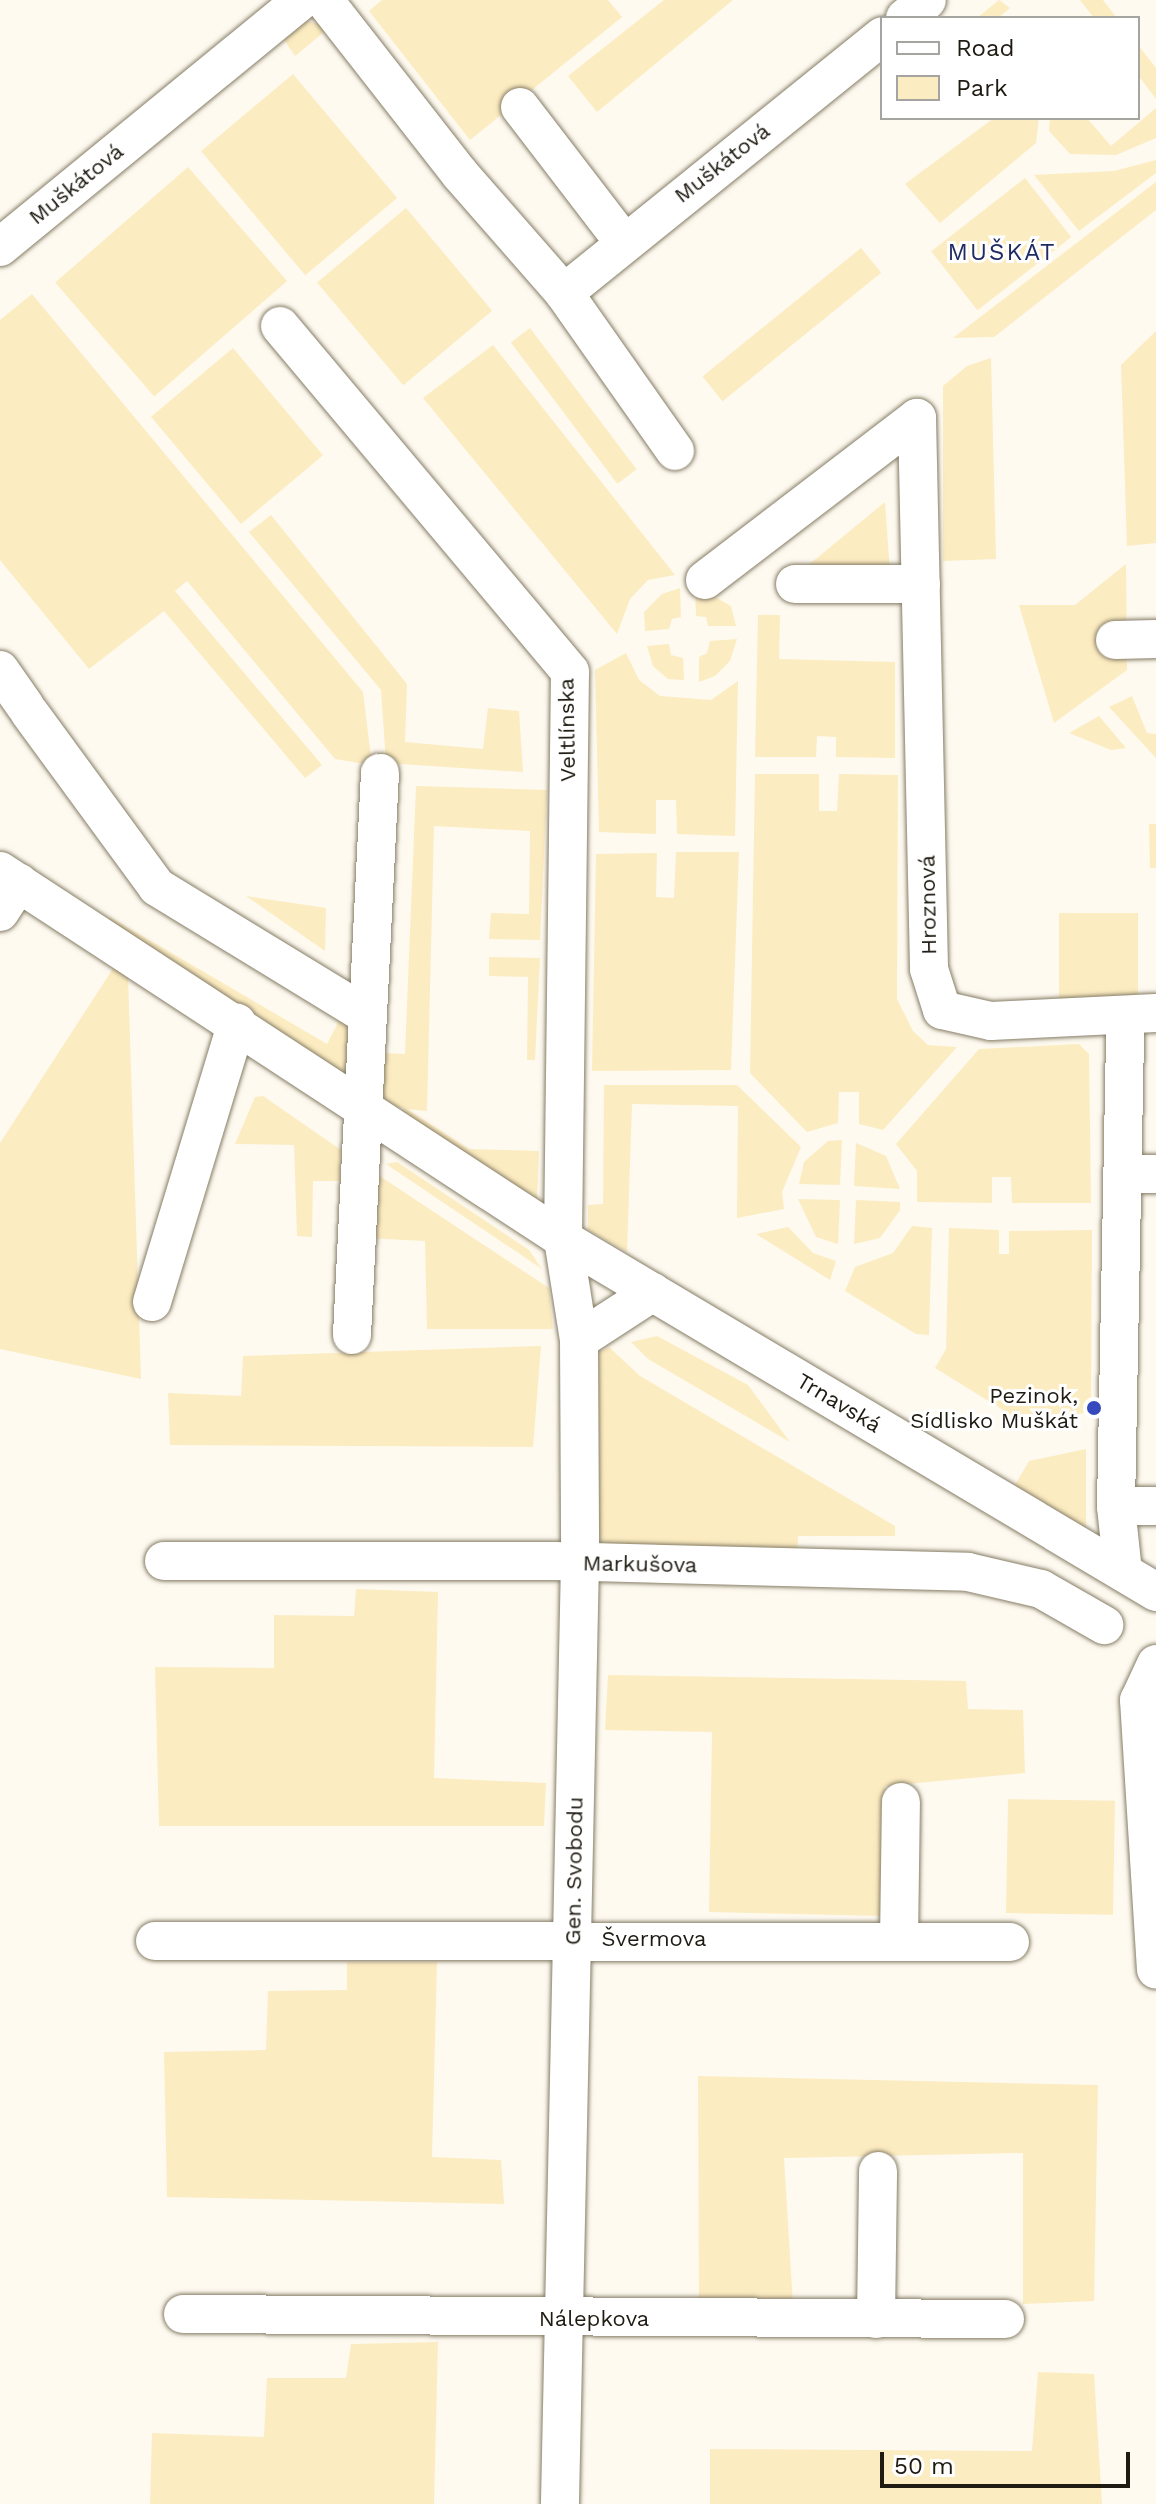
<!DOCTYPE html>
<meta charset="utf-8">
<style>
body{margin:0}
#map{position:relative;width:1156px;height:2504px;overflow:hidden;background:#fefaf0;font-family:"Work Sans",sans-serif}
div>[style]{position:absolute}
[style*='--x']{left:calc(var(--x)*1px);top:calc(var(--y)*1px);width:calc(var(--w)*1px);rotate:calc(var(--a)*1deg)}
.green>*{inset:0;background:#fcecc1;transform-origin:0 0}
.roads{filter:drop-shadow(0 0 2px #867d66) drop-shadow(0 0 2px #867d66)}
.minor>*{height:38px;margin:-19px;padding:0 19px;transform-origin:19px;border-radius:19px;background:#fff}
.dots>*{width:22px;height:22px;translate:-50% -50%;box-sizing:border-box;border:4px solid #fff;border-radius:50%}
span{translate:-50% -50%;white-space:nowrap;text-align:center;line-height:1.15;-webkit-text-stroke:6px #fff;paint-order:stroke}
.street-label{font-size:22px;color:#1f1b12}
.poi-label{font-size:22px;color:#1f1b12}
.right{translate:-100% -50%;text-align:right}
.neighbourhood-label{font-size:24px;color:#1f2b63;letter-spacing:2px}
.legend{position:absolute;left:880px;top:16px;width:260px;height:104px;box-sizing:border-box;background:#fff;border:2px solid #a5a4a0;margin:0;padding:10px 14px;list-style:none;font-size:24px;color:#1f1b12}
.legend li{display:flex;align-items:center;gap:16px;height:40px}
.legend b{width:40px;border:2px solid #a5a4a0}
.scale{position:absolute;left:880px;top:2452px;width:250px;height:36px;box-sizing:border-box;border:4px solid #1f1b12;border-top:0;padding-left:10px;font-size:24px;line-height:28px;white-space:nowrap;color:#1f1b12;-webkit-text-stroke:6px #fff;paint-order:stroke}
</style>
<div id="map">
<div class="green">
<div style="clip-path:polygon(382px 0,608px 0,622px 17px,470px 140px,369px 11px)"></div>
<div style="clip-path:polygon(664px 0,733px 0,597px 112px,568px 76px)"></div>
<div style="clip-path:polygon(999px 0,1010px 8px,998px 18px,977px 18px)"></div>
<div style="clip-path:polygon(1080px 0,1103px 0,1117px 18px,1094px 18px)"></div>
<div style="clip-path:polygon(305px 20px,329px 28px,295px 56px,282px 37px)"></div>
<div style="clip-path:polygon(1138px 45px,1156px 68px,1156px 99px,1138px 75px)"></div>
<div style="left:293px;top:74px;width:162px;height:120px;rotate:50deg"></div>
<div style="clip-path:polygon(1156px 108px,1156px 138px,1116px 155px,1070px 154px,1049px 131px,1050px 118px,1087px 118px,1111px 146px)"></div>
<div style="clip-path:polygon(994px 118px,1039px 118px,1036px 143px,940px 223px,905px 184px)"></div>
<div style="clip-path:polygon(1156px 160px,1156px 173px,1079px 231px,1034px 175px,1114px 171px)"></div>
<div style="left:188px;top:167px;width:151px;height:176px;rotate:49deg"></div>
<div style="left:1025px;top:178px;width:75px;height:119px;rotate:52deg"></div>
<div style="clip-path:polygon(1156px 182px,1156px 210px,994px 337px,953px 338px)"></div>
<div style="left:406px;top:208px;width:134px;height:116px;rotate:50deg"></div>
<div style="left:861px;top:248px;width:32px;height:204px;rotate:51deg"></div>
<div style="clip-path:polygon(32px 294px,363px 692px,372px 765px,335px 759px,187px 581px,175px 591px,322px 765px,305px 778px,164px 611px,89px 669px,0 560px,0 320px)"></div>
<div style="left:530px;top:328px;width:177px;height:24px;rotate:53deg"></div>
<div style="clip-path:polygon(1156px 331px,1156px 543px,1127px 546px,1121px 365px)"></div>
<div style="clip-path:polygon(493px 345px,675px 575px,648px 580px,630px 599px,617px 634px,423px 398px)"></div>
<div style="left:233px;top:348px;width:140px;height:107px;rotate:50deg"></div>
<div style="clip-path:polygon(991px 358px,996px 559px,943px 561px,943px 386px,967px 366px)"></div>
<div style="clip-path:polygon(885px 502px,890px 573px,800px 572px)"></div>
<div style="clip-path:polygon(271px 515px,407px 684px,405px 742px,483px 749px,488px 708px,519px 711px,523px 772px,386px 763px,381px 690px,249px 532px)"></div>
<div style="clip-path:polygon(1126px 564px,1127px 670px,1054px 723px,1019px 605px,1075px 605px)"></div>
<div style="clip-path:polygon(695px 586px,731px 606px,736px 626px,708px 626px,706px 617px,696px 616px)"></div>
<div style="clip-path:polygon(680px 588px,681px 617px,672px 619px,669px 629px,645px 631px,644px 612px,662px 594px)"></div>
<div style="clip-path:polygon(758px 615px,780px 615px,779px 659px,895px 662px,895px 758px,836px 757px,836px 737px,817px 736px,816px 757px,755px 757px)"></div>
<div style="clip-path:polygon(737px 639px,730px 661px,715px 676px,699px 682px,699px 657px,707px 653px,710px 641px)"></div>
<div style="clip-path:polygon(669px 644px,671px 655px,683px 658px,684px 680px,668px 679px,653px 666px,647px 646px)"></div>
<div style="clip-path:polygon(626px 653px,639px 680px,660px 696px,711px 700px,738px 681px,735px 836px,677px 834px,676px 800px,656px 800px,656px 834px,599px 832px,595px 670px)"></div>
<div style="clip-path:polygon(1132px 696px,1147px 733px,1156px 734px,1156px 758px,1109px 707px)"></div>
<div style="clip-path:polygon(1099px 716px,1126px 748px,1111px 750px,1069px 733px)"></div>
<div style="clip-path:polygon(755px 774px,819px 774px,819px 811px,837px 811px,839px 774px,898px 775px,897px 999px,913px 1031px,928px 1045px,957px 1047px,883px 1130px,859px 1124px,859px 1092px,839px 1092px,838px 1123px,807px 1132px,750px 1073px)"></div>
<div style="clip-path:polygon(416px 786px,547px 790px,540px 940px,489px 939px,491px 913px,529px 914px,530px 831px,434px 826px,427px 1111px,407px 1109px,469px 1149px,539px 1151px,537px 1199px,400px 1114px,404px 1108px,381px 1106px,384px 1053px,405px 1054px)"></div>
<div style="clip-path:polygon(1149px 824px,1156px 824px,1156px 868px,1150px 868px)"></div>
<div style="clip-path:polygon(676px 852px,739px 852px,731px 1070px,592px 1071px,596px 854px,657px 853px,656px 897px,674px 898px)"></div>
<div style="clip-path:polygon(246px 896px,326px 908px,325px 951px)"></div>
<div style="left:1059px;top:913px;width:79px;height:98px"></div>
<div style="clip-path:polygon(110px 917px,327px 1044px,345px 1009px,360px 1016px,356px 1090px,107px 922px)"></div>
<div style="clip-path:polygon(489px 957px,540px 958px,535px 1060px,527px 1060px,528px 977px,489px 976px)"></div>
<div style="clip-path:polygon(114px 967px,128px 976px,141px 1379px,0 1349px,0 1143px)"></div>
<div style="clip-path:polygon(1079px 1044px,1089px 1054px,1091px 1203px,1012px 1203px,1011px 1177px,992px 1177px,992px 1203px,917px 1202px,917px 1171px,896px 1144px,979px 1049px)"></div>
<div style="clip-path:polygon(604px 1085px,737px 1085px,801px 1147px,782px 1192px,784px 1209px,737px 1218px,738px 1106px,632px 1104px,627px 1252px,588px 1230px,588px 1205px,603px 1204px)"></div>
<div style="clip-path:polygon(263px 1096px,341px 1150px,340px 1181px,313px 1181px,312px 1237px,297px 1236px,294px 1145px,235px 1144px,255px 1097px)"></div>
<div style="clip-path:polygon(842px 1140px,840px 1185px,799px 1184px,804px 1162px,828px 1141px)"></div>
<div style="clip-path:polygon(856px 1143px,886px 1156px,900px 1189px,854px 1186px)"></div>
<div style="clip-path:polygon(397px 1162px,529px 1250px,542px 1269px,386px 1164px)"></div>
<div style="clip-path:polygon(375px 1173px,549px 1288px,553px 1329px,427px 1329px,425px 1241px,366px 1238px)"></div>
<div style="clip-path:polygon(798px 1199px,840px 1200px,838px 1244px,816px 1237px)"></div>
<div style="clip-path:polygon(856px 1200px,900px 1202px,900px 1210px,880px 1238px,854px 1244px)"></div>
<div style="clip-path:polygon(912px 1226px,932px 1228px,929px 1335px,916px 1334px,845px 1291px,855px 1267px,893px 1253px)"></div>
<div style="clip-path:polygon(788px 1227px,813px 1253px,836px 1261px,830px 1280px,756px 1234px)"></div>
<div style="clip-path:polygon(949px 1228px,999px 1230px,999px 1254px,1009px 1254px,1009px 1231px,1092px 1230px,1091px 1411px,1029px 1426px,935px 1368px,946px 1349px)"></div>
<div style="clip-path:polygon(657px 1336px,748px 1385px,790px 1442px,648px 1359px,631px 1342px)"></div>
<div style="clip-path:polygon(541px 1346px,533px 1447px,170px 1445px,168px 1393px,241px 1396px,243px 1356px)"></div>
<div style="clip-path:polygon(609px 1347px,640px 1376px,895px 1526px,895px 1536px,798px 1536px,797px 1555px,592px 1552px,589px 1357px)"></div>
<div style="clip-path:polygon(1086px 1449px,1086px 1528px,1015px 1485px,1029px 1461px)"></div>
<div style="clip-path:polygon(356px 1589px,438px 1592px,434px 1778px,546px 1783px,544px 1826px,159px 1826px,155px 1667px,274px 1668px,274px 1615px,354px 1616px)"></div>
<div style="clip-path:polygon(608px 1675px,966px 1681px,968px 1709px,1023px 1710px,1025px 1773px,885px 1786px,883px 1916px,709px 1912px,712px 1732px,605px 1730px)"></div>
<div style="left:1008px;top:1799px;width:107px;height:114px;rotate:1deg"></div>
<div style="clip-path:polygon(347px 1962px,437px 1962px,432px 2157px,501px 2160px,504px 2204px,167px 2197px,164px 2052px,266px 2050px,268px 1991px,347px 1990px)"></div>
<div style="clip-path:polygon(698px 2076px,1098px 2085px,1094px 2301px,1023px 2304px,1023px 2153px,784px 2158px,793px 2305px,699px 2306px)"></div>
<div style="clip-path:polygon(438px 2342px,434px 2504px,150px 2504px,152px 2433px,264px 2437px,267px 2378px,346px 2378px,351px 2344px)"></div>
<div style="clip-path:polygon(1038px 2372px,1094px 2374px,1102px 2504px,710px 2504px,710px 2449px,1032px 2451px)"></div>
</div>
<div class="roads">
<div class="minor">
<div style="--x:324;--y:0;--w:221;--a:52"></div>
<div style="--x:460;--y:174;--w:158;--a:48.8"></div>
<div style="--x:564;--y:293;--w:193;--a:54.9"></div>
<div style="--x:905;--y:18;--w:28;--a:-39"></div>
<div style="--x:520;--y:107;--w:169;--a:52.5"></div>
<div style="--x:0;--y:247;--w:390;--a:-39.3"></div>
<div style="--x:564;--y:293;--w:409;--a:-38.9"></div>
<div style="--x:280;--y:326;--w:451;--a:50"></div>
<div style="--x:570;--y:672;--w:567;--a:90.71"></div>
<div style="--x:563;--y:1239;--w:102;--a:81"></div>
<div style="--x:579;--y:1340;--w:222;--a:89.7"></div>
<div style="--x:580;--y:1562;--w:942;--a:91.22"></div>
<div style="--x:917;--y:418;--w:551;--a:88.75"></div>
<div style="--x:929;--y:969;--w:43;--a:72.4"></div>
<div style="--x:942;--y:1010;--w:50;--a:12.7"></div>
<div style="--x:991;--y:1021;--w:165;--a:-2.8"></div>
<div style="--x:705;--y:580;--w:267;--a:-37.4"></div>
<div style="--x:795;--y:584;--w:126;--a:0"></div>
<div style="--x:1115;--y:640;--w:41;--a:-1.4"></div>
<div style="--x:0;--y:670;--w:44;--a:55.2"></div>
<div style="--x:29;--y:712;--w:217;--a:53.8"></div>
<div style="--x:157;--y:887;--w:247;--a:31.4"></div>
<div style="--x:0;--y:871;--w:673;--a:33.17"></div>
<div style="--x:563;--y:1239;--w:690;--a:30.76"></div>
<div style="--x:0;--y:912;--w:35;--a:-57"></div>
<div style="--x:1122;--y:1174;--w:34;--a:0"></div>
<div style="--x:152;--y:1302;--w:292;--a:-73.1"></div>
<div style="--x:352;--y:1335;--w:563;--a:-87.15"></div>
<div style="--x:579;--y:1340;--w:88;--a:-33"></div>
<div style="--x:1116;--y:1506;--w:40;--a:0"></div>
<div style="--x:164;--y:1561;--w:390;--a:0"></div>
<div style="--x:554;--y:1561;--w:414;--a:1.5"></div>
<div style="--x:968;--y:1572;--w:75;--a:13.1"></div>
<div style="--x:1041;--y:1589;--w:73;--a:29.7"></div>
<div style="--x:1123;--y:1572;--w:66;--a:-96.1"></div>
<div style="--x:1116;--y:1506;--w:491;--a:-88.9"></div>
<div style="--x:1156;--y:1664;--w:40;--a:115"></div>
<div style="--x:1139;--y:1700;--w:270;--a:86.4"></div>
<div style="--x:155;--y:1941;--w:855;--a:0.07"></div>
<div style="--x:899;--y:1941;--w:139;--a:-89.2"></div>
<div style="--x:183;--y:2314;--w:822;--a:0.35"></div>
<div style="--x:876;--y:2319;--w:148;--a:-89.2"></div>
</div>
</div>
<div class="dots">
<div style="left:1094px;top:1408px;background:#374abd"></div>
</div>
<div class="street-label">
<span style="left:722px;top:163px;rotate:-38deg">Muškátová</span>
<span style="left:76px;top:184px;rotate:-39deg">Muškátová</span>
<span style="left:567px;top:730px;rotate:-91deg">Veltlínska</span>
<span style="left:928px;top:905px;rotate:-91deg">Hroznová</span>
<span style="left:839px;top:1403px;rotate:31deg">Trnavská</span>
<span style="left:640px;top:1564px;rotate:1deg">Markušova</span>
<span style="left:574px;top:1871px;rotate:-89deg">Gen. Svobodu</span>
<span style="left:654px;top:1939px">Švermova</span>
<span style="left:594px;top:2319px">Nálepkova</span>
</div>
<div class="poi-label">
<span class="right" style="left:1078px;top:1408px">Pezinok,<br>Sídlisko Muškát</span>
</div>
<div class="neighbourhood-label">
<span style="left:1002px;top:253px">MUŠKÁT</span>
</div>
<ul class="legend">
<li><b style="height:10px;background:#fff"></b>Road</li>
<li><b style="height:22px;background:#fcecc1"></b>Park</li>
</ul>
<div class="scale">50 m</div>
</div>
